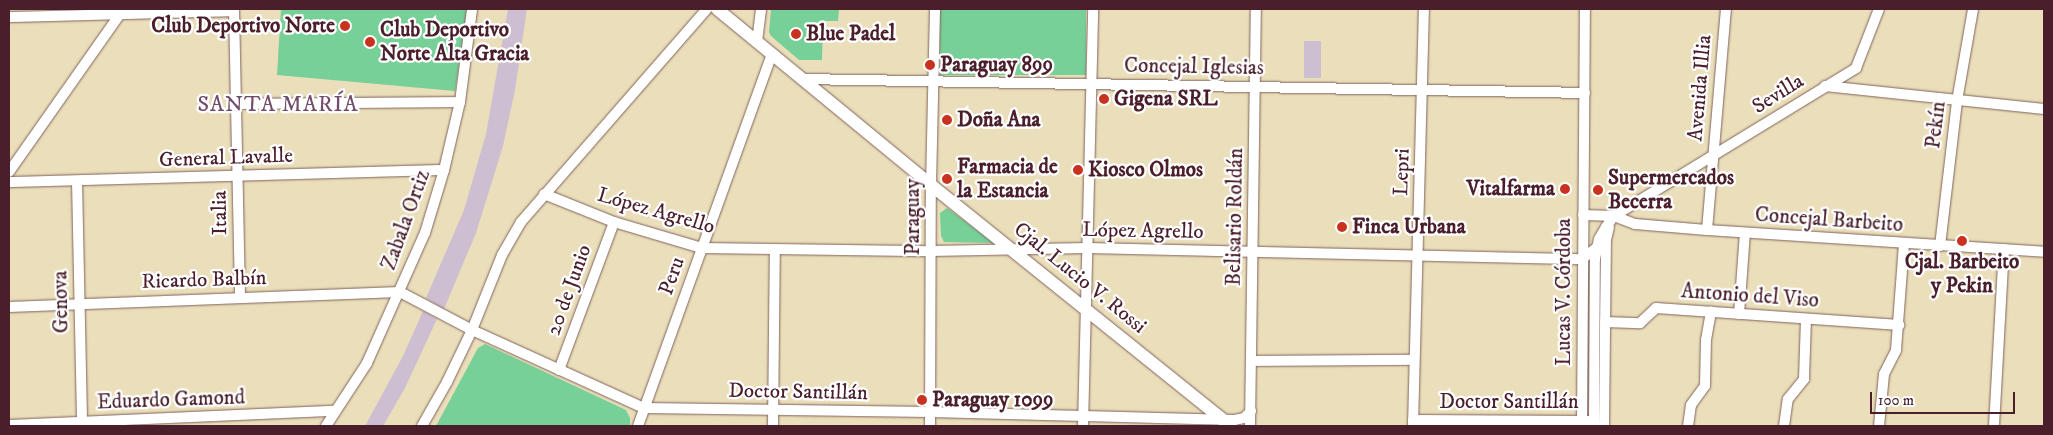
<!DOCTYPE html>
<meta charset="utf-8">
<style>
body{margin:0}
#map{position:relative;width:2053px;height:435px;overflow:hidden;background:#eadfba;font-family:"IM FELL DW Pica",serif}
div>[style]{position:absolute}
[style*='--x']{left:calc(var(--x)*1px);top:calc(var(--y)*1px);width:calc(var(--w)*1px);rotate:calc(var(--a)*1deg)}
.industrial>*{inset:0;background:#cdbed2;transform-origin:0 0}
.green>*{inset:0;background:#76d097;transform-origin:0 0}
.roads{filter:drop-shadow(0 0 1px #82625d) drop-shadow(0 0 1px #82625d)}
.minor>*{height:10px;margin:-5px;padding:0 5px;transform-origin:5px;border-radius:5px;background:#fff}
.major>*{height:12px;margin:-6px;padding:0 6px;transform-origin:6px;border-radius:6px;background:#fff}
.dots>*{width:14px;height:14px;translate:-50% -50%;box-sizing:border-box;border:2px solid #fff;border-radius:50%}
span{translate:-50% -50%;white-space:nowrap;text-align:center;line-height:1.15;-webkit-text-stroke:4.5px #fff;paint-order:stroke}
.poi-label{font-size:21px;color:#4a1f2b;font-weight:700}
.right{translate:-100% -50%;text-align:right}
.left{translate:0 -50%;text-align:left}
.street-label{font-size:21px;color:#4a1f2b}
.neighbourhood-label{font-size:22px;color:#714c6b;letter-spacing:1px}
.frame{position:absolute;inset:0;border:10px solid #4a1f2b;pointer-events:none}
.scale{position:absolute;left:1870px;top:392px;width:145px;height:22px;box-sizing:border-box;border:2px solid #4a1f2b;border-top:0;padding-left:6px;font-size:15px;line-height:18px;white-space:nowrap;color:#4a1f2b;-webkit-text-stroke:4px #fff;paint-order:stroke}
</style>
<div id="map">
<div class="industrial">
<div style="clip-path:polygon(508px 9px,527px 9px,515px 90px,503px 146px,476px 233px,444px 309px,426px 298px,464px 210px,486px 134px)"></div>
<div style="left:1304px;top:41px;width:17px;height:37px"></div>
<div style="clip-path:polygon(423px 311px,437px 319px,405px 388px,383px 426px,365px 426px,403px 356px)"></div>
</div>
<div class="green">
<div style="clip-path:polygon(281px 9px,467px 9px,455px 91px,277px 75px)"></div>
<div style="clip-path:polygon(771px 9px,839px 9px,838px 21px,823px 21px,822px 60px,799px 60px,771px 36px,769px 32px)"></div>
<div style="left:940px;top:9px;width:146px;height:66px"></div>
<div style="clip-path:polygon(947px 208px,994px 243px,944px 242px,941px 236px,940px 213px)"></div>
<div style="clip-path:polygon(485px 344px,626px 410px,630px 418px,630px 426px,436px 426px,478px 348px)"></div>
</div>
<div class="roads">
<div class="minor">
<div style="--x:234;--y:9;--w:288;--a:88.8"></div>
<div style="--x:9;--y:17;--w:225;--a:-1.5"></div>
<div style="--x:757;--y:42;--w:33;--a:-83"></div>
<div style="--x:802;--y:79;--w:783;--a:1.02"></div>
<div style="--x:1825;--y:86;--w:220;--a:6"></div>
<div style="--x:237;--y:104;--w:223;--a:-0.5"></div>
<div style="--x:9;--y:172;--w:198;--a:-54.9"></div>
<div style="--x:77;--y:181;--w:241;--a:88.8"></div>
<div style="--x:9;--y:182;--w:435;--a:-1.6"></div>
<div style="--x:544;--y:194;--w:75;--a:21.8"></div>
<div style="--x:614;--y:222;--w:92;--a:16.5"></div>
<div style="--x:702;--y:248;--w:229;--a:0.8"></div>
<div style="--x:931;--y:251;--w:156;--a:-1.1"></div>
<div style="--x:1087;--y:248;--w:495;--a:1.3"></div>
<div style="--x:1582;--y:259;--w:18;--a:-38"></div>
<div style="--x:1583;--y:215;--w:31;--a:2"></div>
<div style="--x:1614;--y:216;--w:22;--a:21"></div>
<div style="--x:1635;--y:224;--w:72;--a:4.8"></div>
<div style="--x:1707;--y:230;--w:338;--a:3.7"></div>
<div style="--x:1707;--y:230;--w:222;--a:-85.1"></div>
<div style="--x:1940;--y:246;--w:146;--a:-83.3"></div>
<div style="--x:1957;--y:101;--w:93;--a:-80.1"></div>
<div style="--x:9;--y:307;--w:391;--a:-2.2"></div>
<div style="--x:400;--y:292;--w:81;--a:27.8"></div>
<div style="--x:472;--y:330;--w:189;--a:24.4"></div>
<div style="--x:644;--y:408;--w:286;--a:0.8"></div>
<div style="--x:930;--y:412;--w:304;--a:1.5"></div>
<div style="--x:1234;--y:420;--w:10;--a:-11"></div>
<div style="--x:1244;--y:418;--w:10;--a:-45"></div>
<div style="--x:1739;--y:314;--w:81;--a:-85.8"></div>
<div style="--x:1605;--y:322;--w:35;--a:2"></div>
<div style="--x:1640;--y:323;--w:22;--a:-43"></div>
<div style="--x:1656;--y:308;--w:244;--a:4"></div>
<div style="--x:1251;--y:361;--w:163;--a:-0.4"></div>
<div style="--x:559;--y:370;--w:158;--a:-69.6"></div>
<div style="--x:1413;--y:420;--w:175;--a:0.3"></div>
<div style="--x:9;--y:425;--w:326;--a:-2.5"></div>
<div style="--x:326;--y:426;--w:75;--a:-56.9"></div>
<div style="--x:367;--y:363;--w:142;--a:-66"></div>
<div style="--x:425;--y:233;--w:66;--a:-73.2"></div>
<div style="--x:444;--y:170;--w:70;--a:-76.8"></div>
<div style="--x:460;--y:102;--w:94;--a:-82.6"></div>
<div style="--x:422;--y:426;--w:51;--a:-60.4"></div>
<div style="--x:447;--y:382;--w:58;--a:-64.3"></div>
<div style="--x:472;--y:330;--w:81;--a:-68.2"></div>
<div style="--x:502;--y:255;--w:38;--a:-60"></div>
<div style="--x:521;--y:222;--w:283;--a:-48.9"></div>
<div style="--x:638;--y:426;--w:395;--a:-70.2"></div>
<div style="--x:773;--y:426;--w:177;--a:-89.4"></div>
<div style="--x:930;--y:426;--w:241;--a:-89.8"></div>
<div style="--x:931;--y:185;--w:176;--a:-88.7"></div>
<div style="--x:1083;--y:426;--w:417;--a:-88.6"></div>
<div style="--x:1250;--y:426;--w:417;--a:-89.2"></div>
<div style="--x:1413;--y:426;--w:417;--a:-88.5"></div>
<div style="--x:1582;--y:426;--w:417;--a:-89.6"></div>
<div style="--x:1594;--y:426;--w:167;--a:-89.7"></div>
<div style="--x:1595;--y:259;--w:20;--a:-79"></div>
<div style="--x:1599;--y:239;--w:14;--a:-60"></div>
<div style="--x:1606;--y:227;--w:14;--a:-54"></div>
<div style="--x:1614;--y:216;--w:284;--a:-31.4"></div>
<div style="--x:1856;--y:68;--w:63;--a:-68.7"></div>
<div style="--x:1604;--y:426;--w:186;--a:-89.4"></div>
<div style="--x:1606;--y:240;--w:13;--a:-77"></div>
<div style="--x:1688;--y:426;--w:21;--a:-82"></div>
<div style="--x:1691;--y:405;--w:24;--a:-54"></div>
<div style="--x:1705;--y:386;--w:46;--a:-88.8"></div>
<div style="--x:1706;--y:340;--w:29;--a:-80"></div>
<div style="--x:1784;--y:426;--w:27;--a:-82"></div>
<div style="--x:1788;--y:399;--w:26;--a:-51"></div>
<div style="--x:1804;--y:379;--w:60;--a:-88.1"></div>
<div style="--x:1879;--y:426;--w:52;--a:-84.5"></div>
<div style="--x:1884;--y:374;--w:27;--a:-63"></div>
<div style="--x:1896;--y:350;--w:106;--a:-85.7"></div>
<div style="--x:1994;--y:426;--w:177;--a:-86.8"></div>
</div>
<div class="major">
<div style="--x:717;--y:9;--w:277;--a:39.4"></div>
<div style="--x:931;--y:185;--w:385;--a:38.8"></div>
</div>
</div>
<div class="dots">
<div style="left:345px;top:26px;background:#c8321e"></div>
<div style="left:796px;top:34px;background:#c8321e"></div>
<div style="left:370px;top:42px;background:#c8321e"></div>
<div style="left:930px;top:65px;background:#c8321e"></div>
<div style="left:1104px;top:99px;background:#c8321e"></div>
<div style="left:947px;top:120px;background:#c8321e"></div>
<div style="left:1078px;top:170px;background:#c8321e"></div>
<div style="left:947px;top:179px;background:#c8321e"></div>
<div style="left:1565px;top:189px;background:#c8321e"></div>
<div style="left:1598px;top:190px;background:#c8321e"></div>
<div style="left:1342px;top:227px;background:#c8321e"></div>
<div style="left:1962px;top:241px;background:#c8321e"></div>
<div style="left:922px;top:400px;background:#c8321e"></div>
</div>
<div class="poi-label">
<span class="right" style="left:335px;top:26px">Club Deportivo Norte</span>
<span class="left" style="left:380px;top:42px">Club Deportivo<br>Norte Alta Gracia</span>
<span class="left" style="left:806px;top:34px">Blue Padel</span>
<span class="left" style="left:940px;top:65px">Paraguay 899</span>
<span class="left" style="left:1114px;top:99px">Gigena SRL</span>
<span class="left" style="left:957px;top:120px">Doña Ana</span>
<span class="left" style="left:957px;top:179px">Farmacia de<br>la Estancia</span>
<span class="left" style="left:1088px;top:170px">Kiosco Olmos</span>
<span class="left" style="left:1608px;top:190px">Supermercados<br>Becerra</span>
<span class="right" style="left:1555px;top:189px">Vitalfarma</span>
<span class="left" style="left:1352px;top:227px">Finca Urbana</span>
<span style="left:1962px;top:274px">Cjal. Barbeito<br>y Pekin</span>
<span class="left" style="left:932px;top:400px">Paraguay 1099</span>
</div>
<div class="street-label">
<span style="left:1194px;top:67px;rotate:1deg">Concejal Iglesias</span>
<span style="left:1700px;top:88px;rotate:-85deg">Avenida Illia</span>
<span style="left:1778px;top:94px;rotate:-32deg">Sevilla</span>
<span style="left:1936px;top:125px;rotate:-83deg">Pekín</span>
<span style="left:226px;top:158px;rotate:-2deg">General Lavalle</span>
<span style="left:1402px;top:172px;rotate:-88deg">Lepri</span>
<span style="left:656px;top:211px;rotate:16deg">López Agrello</span>
<span style="left:220px;top:213px;rotate:-91deg">Italia</span>
<span style="left:913px;top:217px;rotate:-90deg">Paraguay</span>
<span style="left:1235px;top:217px;rotate:-89deg">Belisario Roldán</span>
<span style="left:406px;top:220px;rotate:-70deg">Zabala Ortiz</span>
<span style="left:1829px;top:220px;rotate:4deg">Concejal Barbeito</span>
<span style="left:1143px;top:231px;rotate:1deg">López Agrello</span>
<span style="left:672px;top:276px;rotate:-70deg">Peru</span>
<span style="left:1080px;top:278px;rotate:39deg">Cjal. Lucio V. Rossi</span>
<span style="left:204px;top:280px;rotate:-2deg">Ricardo Balbín</span>
<span style="left:569px;top:290px;rotate:-70deg">20 de Junio</span>
<span style="left:1564px;top:292px;rotate:-90deg">Lucas V. Córdoba</span>
<span style="left:1750px;top:296px;rotate:4deg">Antonio del Viso</span>
<span style="left:61px;top:302px;rotate:-91deg">Genova</span>
<span style="left:798px;top:392px;rotate:1deg">Doctor Santillán</span>
<span style="left:171px;top:400px;rotate:-2deg">Eduardo Gamond</span>
<span style="left:1509px;top:402px">Doctor Santillán</span>
</div>
<div class="neighbourhood-label">
<span style="left:278px;top:105px">SANTA MARÍA</span>
</div>
<div class="frame"></div>
<div class="scale">100 m</div>
</div>
